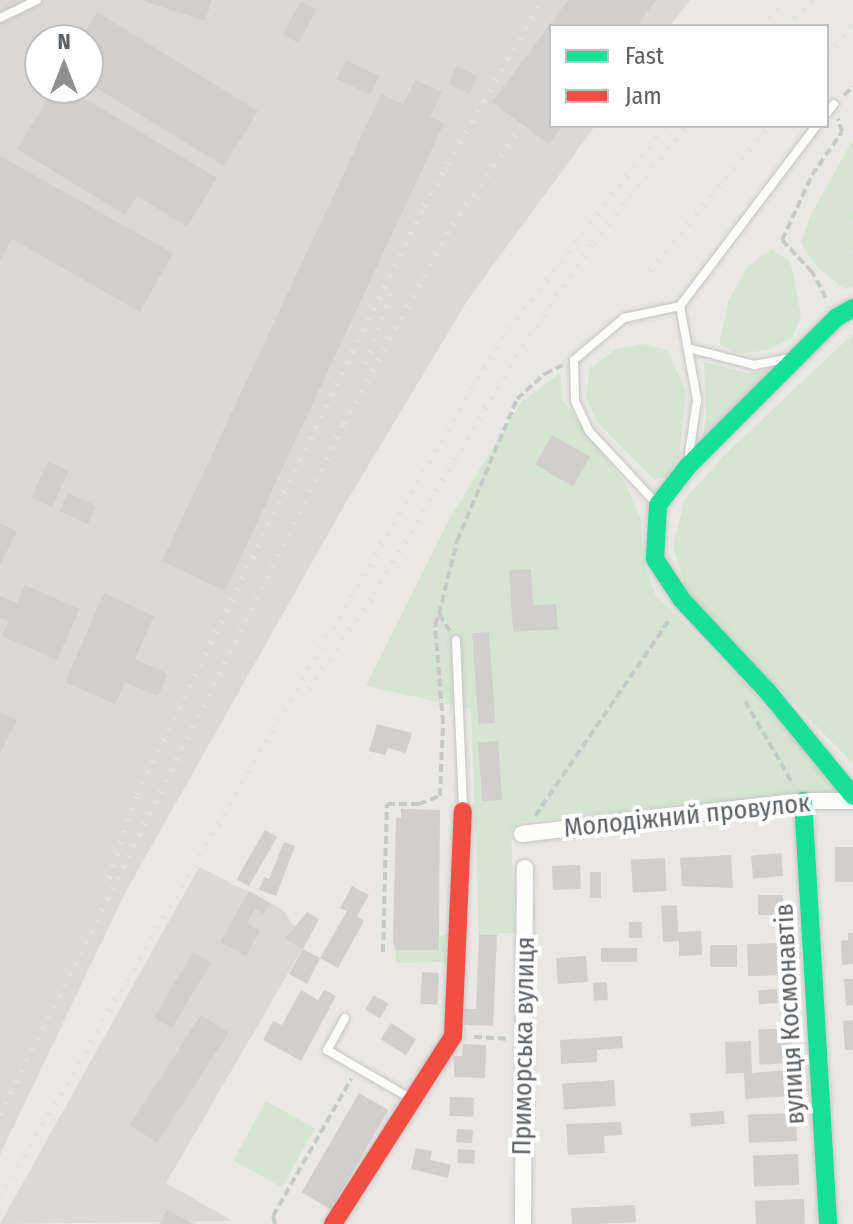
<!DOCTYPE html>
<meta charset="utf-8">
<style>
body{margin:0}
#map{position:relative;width:853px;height:1224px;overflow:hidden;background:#eae8e5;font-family:"Fira Sans Condensed",sans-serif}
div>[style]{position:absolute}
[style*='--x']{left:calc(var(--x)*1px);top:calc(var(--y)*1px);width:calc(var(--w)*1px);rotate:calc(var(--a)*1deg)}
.industrial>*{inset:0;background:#dbd9d6}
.green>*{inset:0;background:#d5e5d1;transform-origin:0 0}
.building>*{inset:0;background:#d1cfce;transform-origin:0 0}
.path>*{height:4px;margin-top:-2px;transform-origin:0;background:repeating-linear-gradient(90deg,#c6cac7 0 8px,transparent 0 12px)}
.roads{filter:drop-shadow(0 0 2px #c6c5c6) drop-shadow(0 0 2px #c6c5c6)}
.lane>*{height:8px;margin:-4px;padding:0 4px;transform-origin:4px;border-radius:4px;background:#fcfcfb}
.street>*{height:16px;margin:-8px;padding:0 8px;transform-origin:8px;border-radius:8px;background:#fcfcfb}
.fast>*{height:18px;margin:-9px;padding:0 9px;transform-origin:9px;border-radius:9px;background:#16e098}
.jam>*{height:18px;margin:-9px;padding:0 9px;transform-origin:9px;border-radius:9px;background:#f24e42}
.rail>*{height:6px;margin-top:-3px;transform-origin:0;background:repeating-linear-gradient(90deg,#e2e1e1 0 2px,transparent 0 12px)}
span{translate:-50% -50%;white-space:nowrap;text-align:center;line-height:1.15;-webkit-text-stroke:8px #fff;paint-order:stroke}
.street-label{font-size:26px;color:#5b5f62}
.legend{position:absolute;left:549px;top:24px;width:280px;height:104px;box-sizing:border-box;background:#fff;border:2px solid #bdbfc0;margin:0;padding:10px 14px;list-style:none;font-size:24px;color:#5b5f62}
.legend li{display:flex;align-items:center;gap:16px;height:40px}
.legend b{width:40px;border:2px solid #bdbfc0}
.north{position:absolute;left:24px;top:24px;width:80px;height:80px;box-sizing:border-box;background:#fff;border:2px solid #bdbfc0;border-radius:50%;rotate:0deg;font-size:22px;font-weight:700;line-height:32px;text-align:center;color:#5b5f62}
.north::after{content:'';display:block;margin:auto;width:28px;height:36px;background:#8d8f90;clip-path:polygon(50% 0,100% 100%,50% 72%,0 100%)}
</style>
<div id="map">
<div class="industrial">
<div style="clip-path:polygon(evenodd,0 0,690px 0,670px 26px,551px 26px,551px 126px,595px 126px,469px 298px,345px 504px,125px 893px,0 1155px,0 0,40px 40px,88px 40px,88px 88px,40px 88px,40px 40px)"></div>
<div style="clip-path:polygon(199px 867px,282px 909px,293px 925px,311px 934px,166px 1183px,233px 1221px,0 1224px)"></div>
</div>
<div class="green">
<div style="clip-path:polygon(853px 140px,853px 287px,844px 289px,815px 265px,801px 243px,811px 214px)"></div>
<div style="clip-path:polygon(771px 250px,790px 261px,801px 315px,793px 337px,768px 350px,739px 354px,719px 344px,729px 299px,748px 266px)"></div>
<div style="clip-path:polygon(853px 334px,853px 763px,688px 596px,673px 547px,685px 499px,725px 454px)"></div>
<div style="clip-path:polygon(643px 344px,667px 350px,686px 391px,679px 458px,666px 477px,655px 480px,597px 422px,586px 398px,590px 368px,616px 349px)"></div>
<div style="clip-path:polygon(704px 362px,747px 373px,776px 369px,700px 448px,706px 417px)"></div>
<div style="clip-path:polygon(560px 373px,563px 401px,625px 483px,641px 519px,643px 561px,655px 594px,749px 687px,840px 791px,519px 822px,511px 833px,515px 933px,479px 934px,471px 709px,366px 686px,450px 518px,521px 402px)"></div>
<div style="clip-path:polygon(450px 933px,449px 962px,396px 963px,395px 950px)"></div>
<div style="left:266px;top:1101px;width:56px;height:68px;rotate:29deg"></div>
</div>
<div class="building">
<div style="clip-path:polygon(141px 0,212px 0,205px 21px)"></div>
<div style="clip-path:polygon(568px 0,656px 0,637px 26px,551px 26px,551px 126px,562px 126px,549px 144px,492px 102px)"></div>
<div style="left:301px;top:1px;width:18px;height:38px;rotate:29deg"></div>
<div style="clip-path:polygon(97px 12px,258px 111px,224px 166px,88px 83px,88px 40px,80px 40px)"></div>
<div style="left:346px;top:60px;width:37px;height:21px;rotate:26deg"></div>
<div style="left:457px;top:66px;width:23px;height:20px;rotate:25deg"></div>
<div style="clip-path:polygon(415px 80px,442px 92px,430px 117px,444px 123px,225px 591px,162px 561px,381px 94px,403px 104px)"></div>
<div style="clip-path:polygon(54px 88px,68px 88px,217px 178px,187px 227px,137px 196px,125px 215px,17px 149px)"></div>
<div style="clip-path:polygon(0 156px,173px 253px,140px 312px,12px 239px,0 260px)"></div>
<div style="left:552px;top:435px;width:44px;height:34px;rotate:30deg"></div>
<div style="left:48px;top:461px;width:23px;height:40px;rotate:25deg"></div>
<div style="left:68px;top:493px;width:31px;height:20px;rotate:25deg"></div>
<div style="clip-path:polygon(0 523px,17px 531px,0 565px)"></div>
<div style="clip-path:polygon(531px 569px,533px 605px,556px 604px,558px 629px,513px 632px,509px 570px)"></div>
<div style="clip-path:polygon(25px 585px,80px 609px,57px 660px,2px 636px,9px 621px,0 618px,0 596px,17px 603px)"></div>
<div style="clip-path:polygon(104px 593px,154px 616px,135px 659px,168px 674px,158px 696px,125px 682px,115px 704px,65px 682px)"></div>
<div style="left:489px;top:632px;width:91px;height:17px;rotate:86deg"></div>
<div style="clip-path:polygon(0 712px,17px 721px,0 753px)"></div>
<div style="clip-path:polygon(377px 724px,412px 733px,406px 753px,388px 748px,385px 755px,369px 751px)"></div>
<div style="left:498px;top:741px;width:59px;height:20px;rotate:86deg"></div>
<div style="clip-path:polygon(401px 809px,440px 810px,439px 950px,395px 950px,393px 941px,396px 818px,401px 818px)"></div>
<div style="left:265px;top:830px;width:14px;height:57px;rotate:30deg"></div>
<div style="clip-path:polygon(284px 842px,295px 846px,276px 896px,259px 890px,264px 877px,269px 879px)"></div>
<div style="left:835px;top:847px;width:18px;height:35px"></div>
<div style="left:781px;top:853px;width:23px;height:30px;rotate:85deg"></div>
<div style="clip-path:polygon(731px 855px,733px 888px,682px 886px,680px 858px)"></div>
<div style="left:665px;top:858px;width:33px;height:34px;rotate:87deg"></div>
<div style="left:580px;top:865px;width:24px;height:28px;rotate:88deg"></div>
<div style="left:590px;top:872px;width:11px;height:26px"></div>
<div style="clip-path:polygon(352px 886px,369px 895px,357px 916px,364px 921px,338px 968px,320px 958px,307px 984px,289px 974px,303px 949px,320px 958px,347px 911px,340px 908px)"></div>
<div style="clip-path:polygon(249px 891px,270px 903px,264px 914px,255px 909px,247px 923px,260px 931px,246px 956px,220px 942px)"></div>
<div style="left:758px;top:895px;width:25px;height:20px"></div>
<div style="clip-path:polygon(677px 905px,678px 932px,701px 931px,702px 955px,679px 956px,679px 941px,663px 942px,661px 906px)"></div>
<div style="clip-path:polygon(307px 912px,319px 919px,303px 949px,285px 939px)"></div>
<div style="left:629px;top:922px;width:13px;height:16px"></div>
<div style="clip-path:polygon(848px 933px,853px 933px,853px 964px,842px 965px,841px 941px,848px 940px)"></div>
<div style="clip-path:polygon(479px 934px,497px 935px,493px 1026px,464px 1025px,464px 1009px,476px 1009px)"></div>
<div style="left:786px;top:943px;width:32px;height:39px;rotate:88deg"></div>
<div style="left:710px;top:945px;width:27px;height:22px"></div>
<div style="left:637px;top:948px;width:14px;height:36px;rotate:90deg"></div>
<div style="left:193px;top:952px;width:21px;height:76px;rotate:31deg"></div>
<div style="left:586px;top:956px;width:26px;height:30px;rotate:86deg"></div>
<div style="left:422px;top:972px;width:17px;height:32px;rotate:3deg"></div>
<div style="clip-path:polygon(844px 979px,853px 979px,853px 1005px,846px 1006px)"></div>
<div style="left:607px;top:982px;width:18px;height:14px;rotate:87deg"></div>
<div style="left:777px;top:989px;width:14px;height:19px;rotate:86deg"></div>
<div style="clip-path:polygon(301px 990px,318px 1000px,324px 990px,336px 996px,301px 1061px,263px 1040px,273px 1021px,282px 1025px)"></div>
<div style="left:374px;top:995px;width:17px;height:17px;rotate:31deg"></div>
<div style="left:201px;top:1015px;width:33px;height:131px;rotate:33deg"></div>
<div style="clip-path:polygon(853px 1020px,853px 1050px,845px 1050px,843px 1021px)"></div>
<div style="left:391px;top:1023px;width:30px;height:19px;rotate:33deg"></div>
<div style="left:791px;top:1028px;width:35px;height:33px;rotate:87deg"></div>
<div style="clip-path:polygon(622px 1036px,623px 1048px,597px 1050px,597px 1062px,561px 1064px,560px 1040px)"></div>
<div style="clip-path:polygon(751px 1041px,752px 1073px,789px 1070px,791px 1096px,745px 1099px,744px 1073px,726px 1074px,725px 1042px)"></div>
<div style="clip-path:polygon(463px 1044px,486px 1045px,485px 1078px,454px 1077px,454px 1056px,462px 1056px)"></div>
<div style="left:614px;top:1080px;width:26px;height:52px;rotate:86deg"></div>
<div style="left:359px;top:1093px;width:34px;height:115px;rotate:30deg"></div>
<div style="left:450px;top:1097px;width:24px;height:19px;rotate:2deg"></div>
<div style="left:724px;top:1111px;width:13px;height:34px;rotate:86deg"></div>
<div style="left:796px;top:1113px;width:28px;height:48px;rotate:88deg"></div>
<div style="clip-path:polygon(621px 1122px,622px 1135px,604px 1136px,605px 1153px,568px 1155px,566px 1124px)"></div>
<div style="left:457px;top:1129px;width:16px;height:13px;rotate:4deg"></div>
<div style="clip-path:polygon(416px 1148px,432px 1151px,430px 1160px,451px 1165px,448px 1178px,411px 1169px)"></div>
<div style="left:458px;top:1149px;width:17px;height:14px;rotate:3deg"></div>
<div style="left:798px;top:1154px;width:31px;height:45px;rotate:88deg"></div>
<div style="left:804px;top:1199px;width:25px;height:49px;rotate:88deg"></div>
<div style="left:635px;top:1205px;width:17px;height:64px;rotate:87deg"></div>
<div style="clip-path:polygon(167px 1210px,194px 1224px,159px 1224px)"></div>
</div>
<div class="path">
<div style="--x:844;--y:95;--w:12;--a:-42"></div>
<div style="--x:826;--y:298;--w:30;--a:-118"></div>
<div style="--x:812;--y:272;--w:44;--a:-133.2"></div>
<div style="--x:782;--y:240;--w:72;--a:-65.2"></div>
<div style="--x:812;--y:175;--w:52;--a:-55.1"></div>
<div style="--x:842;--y:132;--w:14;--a:-107"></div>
<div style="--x:450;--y:631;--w:20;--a:-123"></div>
<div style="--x:439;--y:614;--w:75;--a:-76.1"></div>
<div style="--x:457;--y:541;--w:154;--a:-67.1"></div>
<div style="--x:517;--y:399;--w:38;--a:-42"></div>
<div style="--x:545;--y:374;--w:20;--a:-27"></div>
<div style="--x:745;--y:701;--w:96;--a:60"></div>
<div style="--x:535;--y:816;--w:239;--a:-55.6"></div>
<div style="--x:383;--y:952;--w:148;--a:-88.5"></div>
<div style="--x:387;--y:804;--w:32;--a:0"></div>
<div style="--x:419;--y:804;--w:22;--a:-21"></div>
<div style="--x:440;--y:796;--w:73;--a:-87.6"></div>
<div style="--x:443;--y:723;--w:98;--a:-94.7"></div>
<div style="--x:435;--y:625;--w:12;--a:-70"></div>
<div style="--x:474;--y:1037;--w:35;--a:3"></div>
<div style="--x:275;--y:1224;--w:8;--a:-104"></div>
<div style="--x:273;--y:1216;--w:158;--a:-60.3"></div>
</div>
<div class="roads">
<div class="lane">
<div style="--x:0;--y:18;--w:41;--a:-25.9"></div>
<div style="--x:827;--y:113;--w:11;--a:-52"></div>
<div style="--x:680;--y:306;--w:96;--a:79.7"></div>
<div style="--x:697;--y:400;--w:56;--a:98.3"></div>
<div style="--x:688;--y:348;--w:68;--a:14.4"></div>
<div style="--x:754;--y:365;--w:31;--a:-11"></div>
<div style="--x:655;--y:502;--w:97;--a:-132.9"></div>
<div style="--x:589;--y:431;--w:33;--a:-115"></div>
<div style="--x:575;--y:401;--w:41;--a:-91.4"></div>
<div style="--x:574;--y:360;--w:65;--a:-40"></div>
<div style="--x:624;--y:318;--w:57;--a:-12.1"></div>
<div style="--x:680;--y:306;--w:226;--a:-52.9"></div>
<div style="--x:456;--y:640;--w:166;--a:87.6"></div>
<div style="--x:345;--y:1018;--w:37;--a:119"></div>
<div style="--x:327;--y:1050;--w:94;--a:30.1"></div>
</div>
<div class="street">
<div style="--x:522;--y:834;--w:283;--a:-6.7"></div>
<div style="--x:803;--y:801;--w:50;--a:0"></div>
<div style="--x:523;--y:1224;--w:356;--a:-89.7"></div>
</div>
<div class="fast">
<div style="--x:853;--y:308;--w:20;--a:150"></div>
<div style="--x:836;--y:318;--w:209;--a:135"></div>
<div style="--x:688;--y:466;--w:49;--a:127.6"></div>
<div style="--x:658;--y:505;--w:54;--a:93.2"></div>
<div style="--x:655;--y:559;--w:49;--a:56.6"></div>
<div style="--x:682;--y:600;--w:126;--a:46.9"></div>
<div style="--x:768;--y:692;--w:134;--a:50.7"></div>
<div style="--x:803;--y:801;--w:424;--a:86.6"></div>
</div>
<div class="jam">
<div style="--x:333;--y:1224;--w:223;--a:-57.4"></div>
<div style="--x:453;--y:1036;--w:225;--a:-87.5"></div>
</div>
</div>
<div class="rail">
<div style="--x:760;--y:26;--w:37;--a:-45"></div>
<div style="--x:785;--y:26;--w:38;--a:-43"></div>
<div style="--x:827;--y:55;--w:40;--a:-49"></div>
<div style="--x:831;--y:253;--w:39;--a:-55"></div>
<div style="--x:845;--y:263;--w:14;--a:-56"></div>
<div style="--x:650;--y:271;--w:188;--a:-50.6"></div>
<div style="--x:366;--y:364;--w:77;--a:-70.1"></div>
<div style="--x:308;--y:689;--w:116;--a:-55.2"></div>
<div style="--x:374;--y:594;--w:289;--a:-59"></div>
<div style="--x:523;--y:346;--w:125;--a:-55.8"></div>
<div style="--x:593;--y:243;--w:150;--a:-51.2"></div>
<div style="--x:109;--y:878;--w:88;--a:-71.4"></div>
<div style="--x:137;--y:795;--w:655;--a:-64.02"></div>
<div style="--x:424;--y:206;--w:237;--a:-60.2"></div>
<div style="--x:0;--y:1115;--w:772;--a:-63.53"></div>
<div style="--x:344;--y:424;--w:226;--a:-61.5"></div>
<div style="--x:452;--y:225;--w:123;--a:-54.6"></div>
<div style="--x:0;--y:1198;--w:996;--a:-59.73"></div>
<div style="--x:502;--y:338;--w:267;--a:-52.4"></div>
</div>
<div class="street-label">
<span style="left:687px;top:816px;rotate:-6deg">Молодіжний провулок</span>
<span style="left:790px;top:1014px;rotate:-93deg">вулиця Космонавтів</span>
<span style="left:524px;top:1046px;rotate:-89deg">Приморська вулиця</span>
</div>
<ul class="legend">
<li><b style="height:10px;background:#16e098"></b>Fast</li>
<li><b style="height:10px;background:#f24e42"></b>Jam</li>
</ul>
<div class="north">N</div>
</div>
